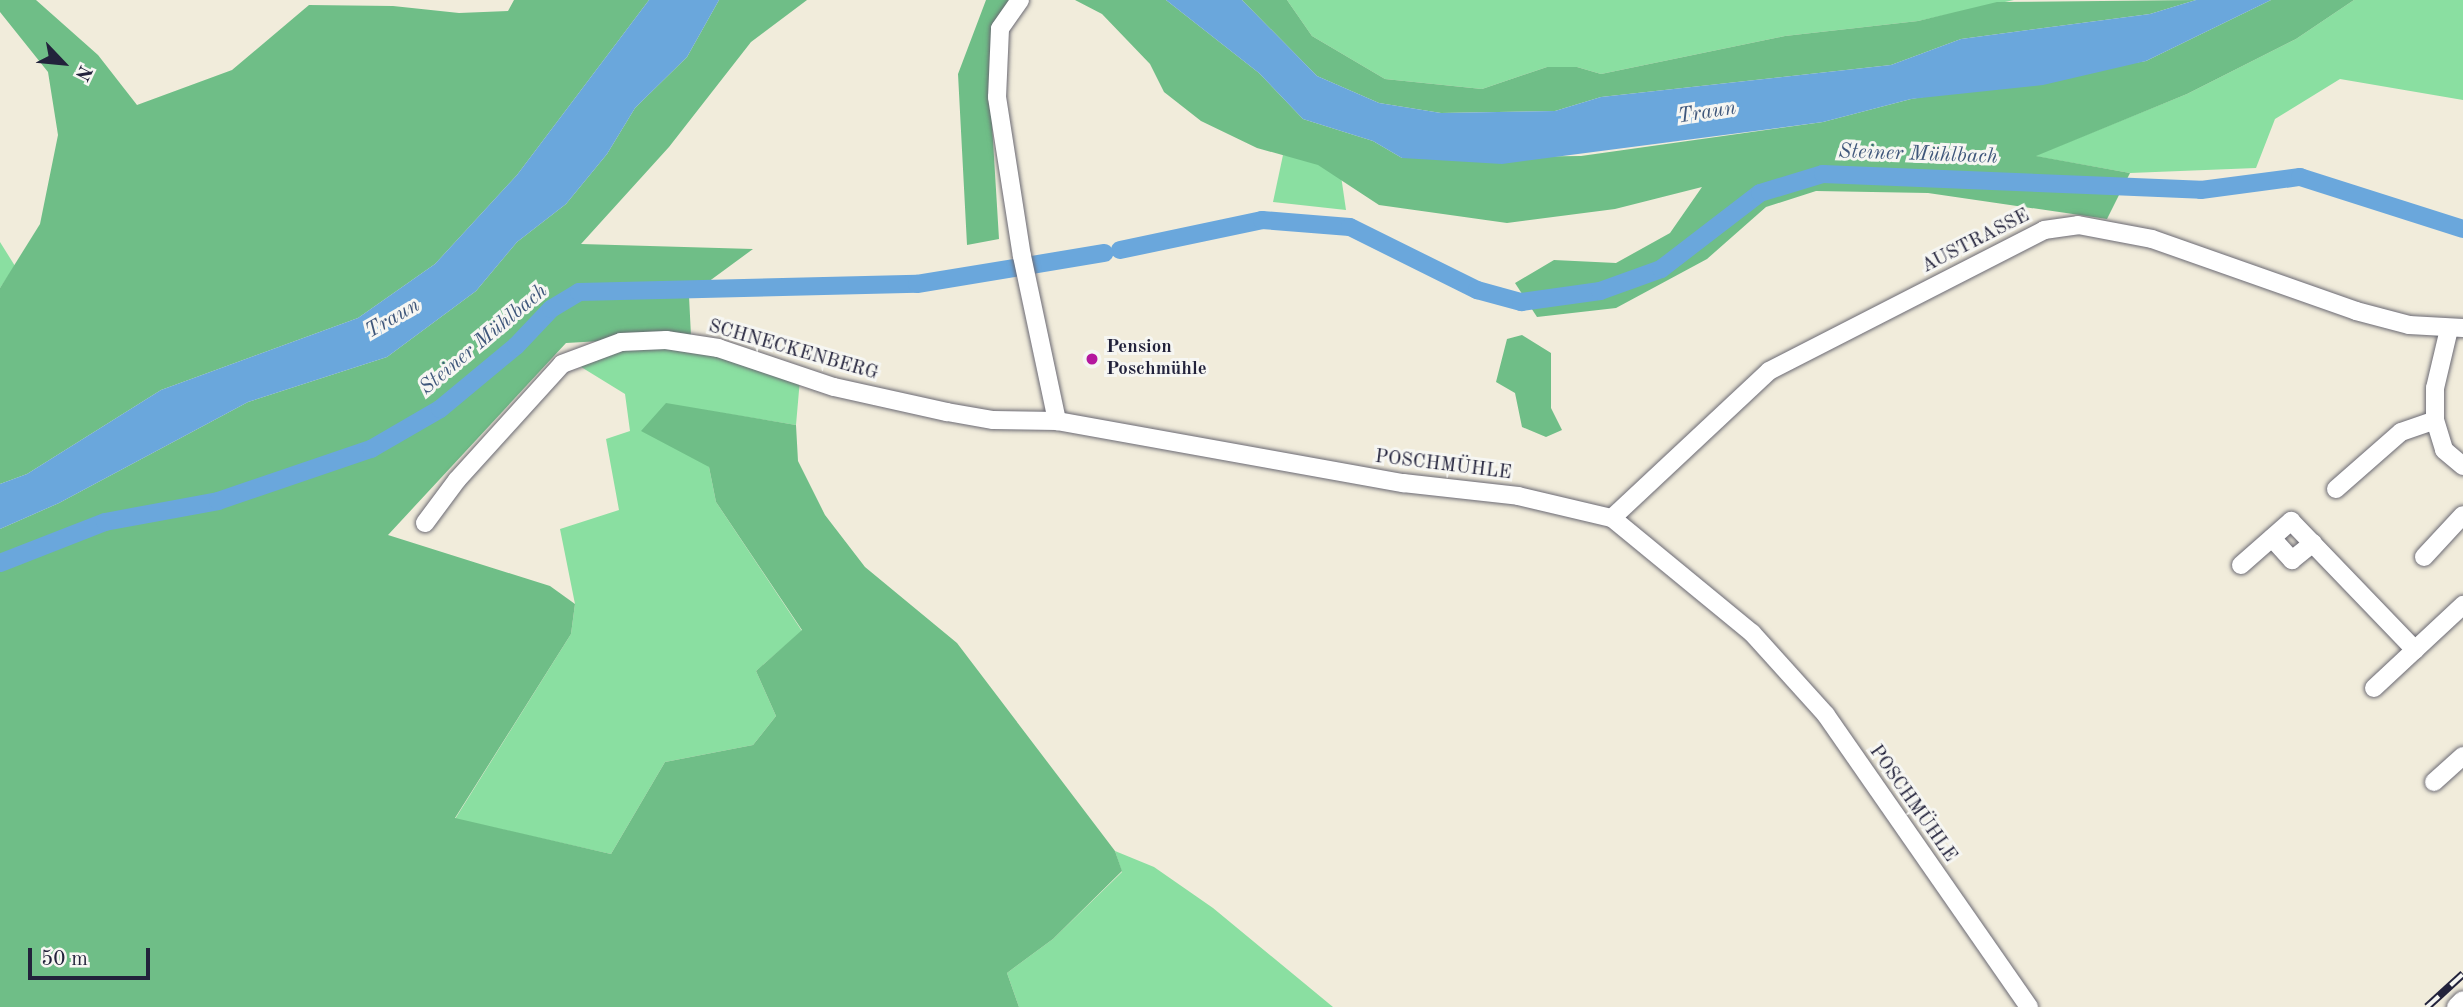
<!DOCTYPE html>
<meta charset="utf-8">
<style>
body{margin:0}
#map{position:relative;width:2463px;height:1007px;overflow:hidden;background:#f1ecdb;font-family:"Old Standard TT",serif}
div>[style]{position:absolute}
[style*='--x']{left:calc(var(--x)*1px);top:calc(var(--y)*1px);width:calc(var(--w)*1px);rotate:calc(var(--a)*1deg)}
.green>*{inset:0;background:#8adfa1}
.forest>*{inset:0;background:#6fbe87}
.water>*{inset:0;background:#6aa7dc}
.canal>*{height:18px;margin:-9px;padding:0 9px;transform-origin:9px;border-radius:9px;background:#6aa7dc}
.roads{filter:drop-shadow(0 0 2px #6a6973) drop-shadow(0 0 2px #6a6973)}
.minor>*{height:18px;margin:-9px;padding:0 9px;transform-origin:9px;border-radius:9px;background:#fff}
.tertiary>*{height:21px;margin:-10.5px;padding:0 10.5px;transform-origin:10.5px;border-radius:10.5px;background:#fff}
.rail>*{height:8px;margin-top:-4px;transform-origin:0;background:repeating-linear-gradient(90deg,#f6f6f2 0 16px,#22223b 0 32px);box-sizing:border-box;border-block:2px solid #22223b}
.dots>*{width:19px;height:19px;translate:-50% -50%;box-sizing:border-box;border:4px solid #f6f6f2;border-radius:50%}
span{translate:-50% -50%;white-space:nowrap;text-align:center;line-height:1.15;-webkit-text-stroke:6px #f6f6f2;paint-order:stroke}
.street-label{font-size:19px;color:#22223b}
.poi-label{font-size:19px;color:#22223b;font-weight:700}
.left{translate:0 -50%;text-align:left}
.water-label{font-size:21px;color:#3f577b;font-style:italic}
.north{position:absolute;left:28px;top:28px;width:70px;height:70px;-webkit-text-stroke:5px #f6f6f2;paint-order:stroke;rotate:116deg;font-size:19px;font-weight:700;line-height:28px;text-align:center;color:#22223b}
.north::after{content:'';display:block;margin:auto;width:24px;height:32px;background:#22223b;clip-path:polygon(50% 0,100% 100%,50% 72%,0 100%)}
.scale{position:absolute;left:28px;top:948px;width:122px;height:32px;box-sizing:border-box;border:4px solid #22223b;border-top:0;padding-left:9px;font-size:21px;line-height:24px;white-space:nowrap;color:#22223b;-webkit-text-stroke:5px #f6f6f2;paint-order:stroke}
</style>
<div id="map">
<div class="green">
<div style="clip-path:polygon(1287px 0,2014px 0,1918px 21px,1785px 36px,1601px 74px,1577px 67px,1547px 67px,1482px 89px,1385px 79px,1312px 36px)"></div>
<div style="clip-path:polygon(2354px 0,2463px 0,2463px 100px,2340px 79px,2275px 119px,2256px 168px,2130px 173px,2034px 156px,2187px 94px,2296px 39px)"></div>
<div style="clip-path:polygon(1283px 155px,1339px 162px,1346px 210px,1273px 202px)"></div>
<div style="clip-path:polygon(0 242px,15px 266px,0 288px)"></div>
<div style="clip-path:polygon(665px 343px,800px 379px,796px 425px,666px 404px,709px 467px,716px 502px,802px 631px,756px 671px,776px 716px,753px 745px,665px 762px,611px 854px,455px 819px,571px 634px,575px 604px,560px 529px,619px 510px,606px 439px,630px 431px,625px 394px,573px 362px,622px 345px)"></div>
<div style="clip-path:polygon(1115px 851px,1154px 867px,1213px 908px,1333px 1007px,1019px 1007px,1007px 973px,1053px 939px,1122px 872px)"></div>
</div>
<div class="forest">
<div style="clip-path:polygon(0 0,36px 0,98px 55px,137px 105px,232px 70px,309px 5px,393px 6px,459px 13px,508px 11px,514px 0,649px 0,517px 175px,435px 264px,358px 318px,161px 390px,27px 474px,0 484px,0 288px,40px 224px,58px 135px,48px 72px,0 12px)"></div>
<div style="clip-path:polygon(719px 0,807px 0,751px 42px,669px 147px,581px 244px,753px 249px,689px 296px,691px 336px,566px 343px,388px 535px,550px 586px,575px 604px,571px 634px,455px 818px,611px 854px,665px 762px,753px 745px,776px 716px,756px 671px,802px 630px,716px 502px,709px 467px,641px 431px,666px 403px,796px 425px,798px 461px,825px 515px,865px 567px,957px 643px,1115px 851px,1122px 871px,1053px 939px,1007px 973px,1019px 1007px,0 1007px,0 529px,59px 503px,248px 402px,387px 357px,476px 291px,517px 242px,566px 204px,607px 154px,635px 108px,687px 57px)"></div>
<div style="clip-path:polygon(986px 0,1014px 0,992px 124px,999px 239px,967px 245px,958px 74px)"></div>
<div style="clip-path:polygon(1075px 0,1166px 0,1259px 73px,1303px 119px,1373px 141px,1402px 158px,1581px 156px,1823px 122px,1911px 99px,2146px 61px,2271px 0,2354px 0,2296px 39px,2187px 94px,2036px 156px,2130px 173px,2107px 219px,1928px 193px,1816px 191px,1766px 207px,1707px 259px,1616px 308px,1537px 317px,1515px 283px,1554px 260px,1616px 263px,1670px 233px,1702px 187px,1615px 209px,1507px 223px,1379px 205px,1318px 165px,1257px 148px,1201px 121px,1164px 92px,1150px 64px,1102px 14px)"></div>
<div style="clip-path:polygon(1242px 0,1287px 0,1312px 36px,1385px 79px,1482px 89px,1547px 67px,1577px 67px,1601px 74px,1785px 36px,1918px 21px,1997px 2px,2196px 0,2150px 14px,1961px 39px,1891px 65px,1601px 97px,1555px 111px,1441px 113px,1379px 103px,1317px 76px)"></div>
<div style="clip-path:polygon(1522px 335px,1551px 353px,1551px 408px,1562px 430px,1546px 437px,1522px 427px,1515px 393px,1496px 382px,1507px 339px)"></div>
</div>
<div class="water">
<div style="clip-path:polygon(649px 0,719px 0,687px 57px,635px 108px,607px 154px,566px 204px,517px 242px,476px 291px,387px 357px,248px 402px,59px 503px,0 529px,0 484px,27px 474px,161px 390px,358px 318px,435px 264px,517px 175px)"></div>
<div style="clip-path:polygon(1166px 0,1242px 0,1317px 76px,1379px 103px,1441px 113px,1555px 111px,1601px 97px,1891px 65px,1961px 39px,2150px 14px,2196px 0,2271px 0,2146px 61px,2043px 85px,1911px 99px,1823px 122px,1502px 164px,1402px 158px,1373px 141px,1303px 119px,1259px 73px)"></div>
</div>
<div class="canal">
<div style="--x:1120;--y:250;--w:145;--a:-11.9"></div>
<div style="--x:1262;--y:220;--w:88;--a:4.5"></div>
<div style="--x:1350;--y:227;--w:142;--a:26.4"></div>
<div style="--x:1477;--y:290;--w:46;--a:15.3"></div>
<div style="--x:1521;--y:302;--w:80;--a:-7.9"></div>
<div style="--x:1600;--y:291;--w:65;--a:-19.8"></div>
<div style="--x:1661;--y:269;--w:125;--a:-37.5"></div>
<div style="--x:1760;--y:193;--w:66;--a:-16.8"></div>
<div style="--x:1823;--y:174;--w:378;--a:2.4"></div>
<div style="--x:2201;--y:190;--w:100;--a:-7.5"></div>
<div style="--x:2300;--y:177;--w:171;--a:17.7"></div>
<div style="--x:0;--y:563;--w:113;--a:-21.3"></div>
<div style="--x:105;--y:522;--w:115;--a:-10.5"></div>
<div style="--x:218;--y:501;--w:162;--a:-18.8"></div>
<div style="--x:371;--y:449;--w:80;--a:-30.1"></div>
<div style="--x:440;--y:409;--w:99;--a:-39.7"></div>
<div style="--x:516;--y:346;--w:51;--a:-46.6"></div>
<div style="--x:551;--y:309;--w:33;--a:-31"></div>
<div style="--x:579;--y:292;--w:338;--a:-1.4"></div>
<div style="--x:917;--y:284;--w:190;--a:-9.4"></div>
</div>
<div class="roads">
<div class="minor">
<div style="--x:1020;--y:0;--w:35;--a:125"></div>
<div style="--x:1000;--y:29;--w:68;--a:92.5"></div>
<div style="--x:997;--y:97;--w:161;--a:81.1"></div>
<div style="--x:1022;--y:256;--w:169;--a:78"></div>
<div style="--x:2449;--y:329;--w:61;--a:103.3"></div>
<div style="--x:2435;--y:388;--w:32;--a:90"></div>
<div style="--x:2435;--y:420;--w:31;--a:73"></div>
<div style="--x:2444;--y:450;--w:25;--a:40"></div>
<div style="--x:2336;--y:489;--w:86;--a:-41.2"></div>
<div style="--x:2401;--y:432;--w:36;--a:-19"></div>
<div style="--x:1612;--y:518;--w:215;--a:-43.1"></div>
<div style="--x:1769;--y:371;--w:309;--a:-27.1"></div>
<div style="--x:2044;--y:230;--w:34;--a:-8"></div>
<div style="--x:2078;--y:225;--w:75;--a:10.7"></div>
<div style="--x:2152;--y:239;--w:216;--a:19.4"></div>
<div style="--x:2356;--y:311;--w:55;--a:14.8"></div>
<div style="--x:2409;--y:325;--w:54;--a:3.2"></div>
<div style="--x:425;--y:523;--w:54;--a:-53.3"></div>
<div style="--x:457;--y:480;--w:156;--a:-47.8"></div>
<div style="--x:562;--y:364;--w:63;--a:-20.4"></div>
<div style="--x:621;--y:342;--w:45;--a:-2.5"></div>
<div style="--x:666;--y:340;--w:53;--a:8.7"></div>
<div style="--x:718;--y:348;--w:122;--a:18.6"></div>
<div style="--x:834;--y:387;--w:116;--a:12.5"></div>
<div style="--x:947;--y:412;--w:47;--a:9.9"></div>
<div style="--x:993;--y:420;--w:64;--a:0.9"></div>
<div style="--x:1057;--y:421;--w:352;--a:10.2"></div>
<div style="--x:1403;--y:483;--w:116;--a:6.4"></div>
<div style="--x:1518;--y:496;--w:97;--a:13.2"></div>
<div style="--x:1612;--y:518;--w:181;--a:39.4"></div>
<div style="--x:1752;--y:633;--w:110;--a:47.9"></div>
<div style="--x:1826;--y:715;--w:356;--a:55.2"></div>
<div style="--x:2272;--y:538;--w:30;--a:48"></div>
<div style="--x:2292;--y:560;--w:27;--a:-39"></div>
<div style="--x:2424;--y:557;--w:57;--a:-47.1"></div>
<div style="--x:2241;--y:565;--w:67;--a:-41.3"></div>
<div style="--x:2291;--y:521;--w:179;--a:46.1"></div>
<div style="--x:2374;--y:688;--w:122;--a:-43"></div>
<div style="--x:2434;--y:782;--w:39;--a:-42"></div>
</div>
<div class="tertiary">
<div style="--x:2457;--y:1007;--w:8;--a:-45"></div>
</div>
</div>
<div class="rail">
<div style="--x:2427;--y:1007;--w:49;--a:-42.5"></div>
</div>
<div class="dots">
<div style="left:1092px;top:359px;background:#b5179e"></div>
</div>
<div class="street-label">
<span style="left:1976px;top:242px;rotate:-27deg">AUSTRASSE</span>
<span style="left:793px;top:351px;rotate:16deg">SCHNECKENBERG</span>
<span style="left:1443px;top:466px;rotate:7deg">POSCHMÜHLE</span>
<span style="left:1912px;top:804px;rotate:55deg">POSCHMÜHLE</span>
</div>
<div class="poi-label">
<span class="left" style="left:1106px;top:359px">Pension<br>Poschmühle</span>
</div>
<div class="water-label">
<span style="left:1707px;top:113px;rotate:-9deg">Traun</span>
<span style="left:1918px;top:155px;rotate:2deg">Steiner Mühlbach</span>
<span style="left:393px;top:319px;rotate:-30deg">Traun</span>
<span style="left:484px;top:340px;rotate:-40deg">Steiner Mühlbach</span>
</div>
<div class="north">N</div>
<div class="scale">50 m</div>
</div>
